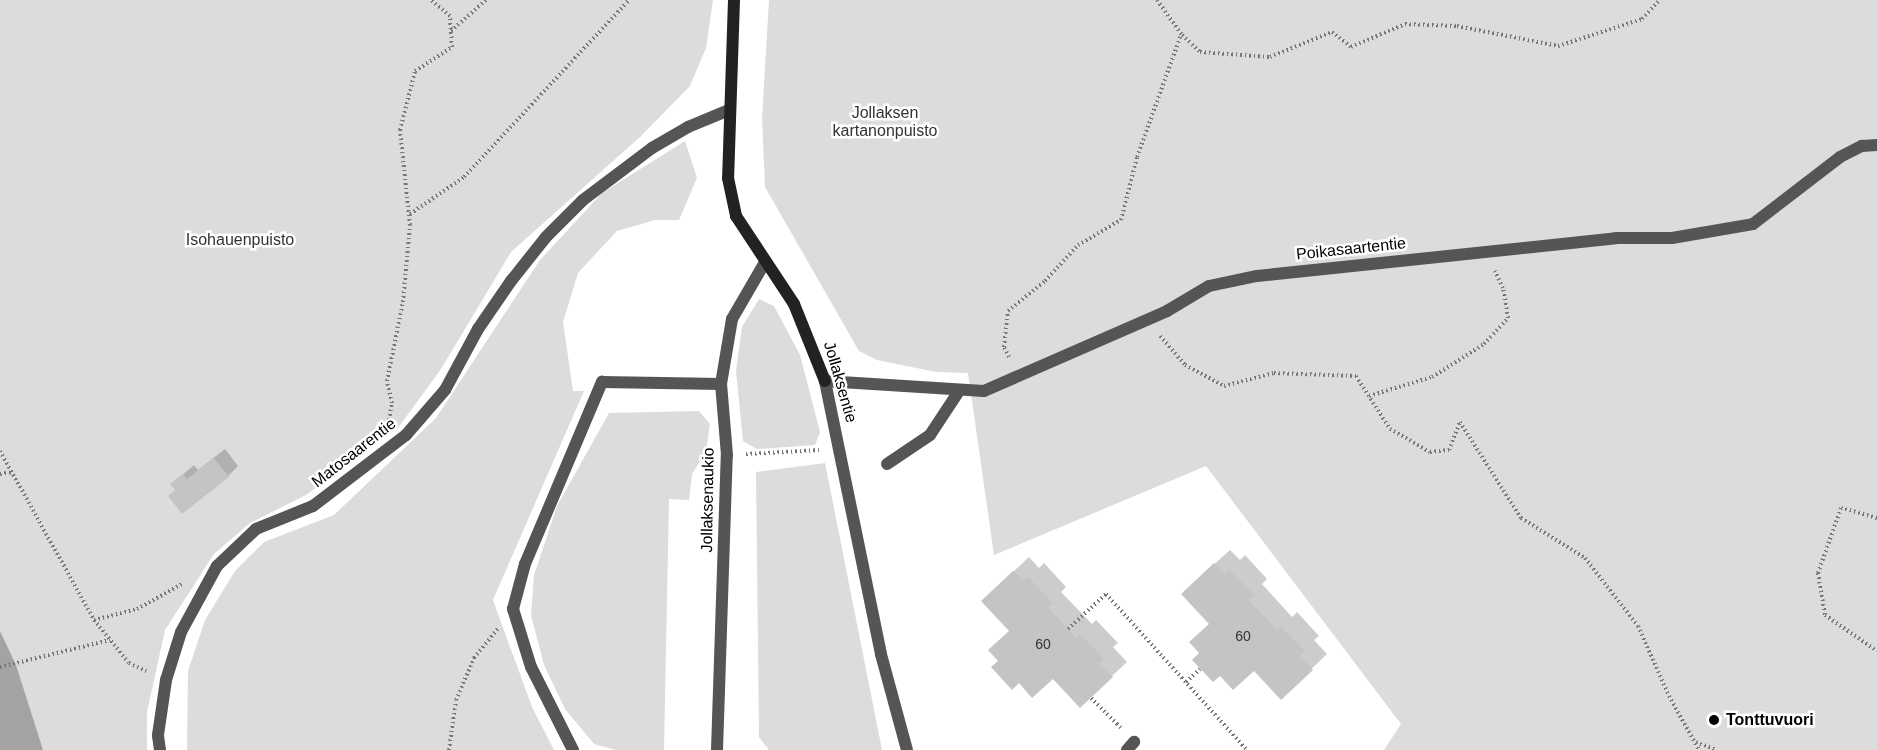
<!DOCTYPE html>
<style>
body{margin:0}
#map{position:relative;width:1877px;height:750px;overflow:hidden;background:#fff;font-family:Helvetica,sans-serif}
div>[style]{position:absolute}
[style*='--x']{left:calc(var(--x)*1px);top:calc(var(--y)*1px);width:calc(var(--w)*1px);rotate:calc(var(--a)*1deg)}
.green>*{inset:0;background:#dcdcdc}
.water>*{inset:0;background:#a3a3a3}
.shadow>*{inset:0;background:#0003}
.building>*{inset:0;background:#c4c4c4}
.path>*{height:4px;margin-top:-2px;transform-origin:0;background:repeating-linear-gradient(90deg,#777 0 1.5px,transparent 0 4.5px)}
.lane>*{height:12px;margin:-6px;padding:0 6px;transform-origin:6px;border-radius:6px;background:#555}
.street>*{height:12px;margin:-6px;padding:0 6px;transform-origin:6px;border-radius:6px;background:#555}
.secondary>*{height:12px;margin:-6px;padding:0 6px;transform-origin:6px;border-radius:6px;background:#222}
.dots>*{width:16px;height:16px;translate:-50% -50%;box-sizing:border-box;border:3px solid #fff;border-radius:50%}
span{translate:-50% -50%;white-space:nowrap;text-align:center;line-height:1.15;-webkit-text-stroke:5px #fff;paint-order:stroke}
.number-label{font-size:14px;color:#313131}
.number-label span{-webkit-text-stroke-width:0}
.park-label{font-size:16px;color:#333}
.street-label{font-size:16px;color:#000}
.poi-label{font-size:16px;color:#000;font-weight:700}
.left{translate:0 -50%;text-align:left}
</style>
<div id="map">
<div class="green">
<div style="clip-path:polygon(0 0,713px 0,706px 48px,690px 86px,640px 137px,511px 252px,441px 369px,398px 428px,306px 495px,250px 523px,214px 554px,165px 630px,147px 712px,147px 750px,43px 750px,0 631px)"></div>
<div style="clip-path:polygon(769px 0,1877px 0,1877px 750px,1384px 750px,1401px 724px,1206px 466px,994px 555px,968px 373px,936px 372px,877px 360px,859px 351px,765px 187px,762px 118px)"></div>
<div style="clip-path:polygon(685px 141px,697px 178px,679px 220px,655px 220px,617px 231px,578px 273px,563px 322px,573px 391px,584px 391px,493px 600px,532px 707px,554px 750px,187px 750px,188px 671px,205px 620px,235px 571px,264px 542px,334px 515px,436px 418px,540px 260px,602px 193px)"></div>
<div style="clip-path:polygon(759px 299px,774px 306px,800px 355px,820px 432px,815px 445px,757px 449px,743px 441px,736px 371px,742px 327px)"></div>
<div style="clip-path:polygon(699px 411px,710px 424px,706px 452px,692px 474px,689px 500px,669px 499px,664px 750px,616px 750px,594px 744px,565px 709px,544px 665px,531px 615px,534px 575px,557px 506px,609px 413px)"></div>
<div style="clip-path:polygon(825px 463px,882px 750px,769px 750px,759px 737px,756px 472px)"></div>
</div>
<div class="water">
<div style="clip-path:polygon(0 631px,16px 665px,43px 750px,0 750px)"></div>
</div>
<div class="shadow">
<div style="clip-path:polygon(225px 449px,238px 466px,228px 476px,176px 489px,172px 484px,194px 465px,198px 470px)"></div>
<div style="clip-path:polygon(1230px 550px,1240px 560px,1245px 555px,1267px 579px,1262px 584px,1292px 617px,1297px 612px,1319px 636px,1314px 640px,1327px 654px,1281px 698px,1254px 669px,1201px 653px,1211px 623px,1198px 579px)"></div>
<div style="clip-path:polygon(1029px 557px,1039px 568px,1044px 563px,1066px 587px,1061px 592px,1092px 624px,1096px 620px,1118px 643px,1113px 647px,1127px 662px,1112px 676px,1019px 681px,1000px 661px,1010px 631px,998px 586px)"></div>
</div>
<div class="building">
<div style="clip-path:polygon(214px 458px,229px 477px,182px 514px,168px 496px,175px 490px,170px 484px,183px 474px,187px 479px)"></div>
<div style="clip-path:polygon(1214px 563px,1224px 574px,1229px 569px,1254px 595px,1248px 600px,1277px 630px,1281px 626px,1305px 651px,1300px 656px,1313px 670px,1281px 700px,1254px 671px,1233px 690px,1220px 676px,1213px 682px,1192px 660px,1199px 653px,1189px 642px,1209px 624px,1181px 594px)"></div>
<div style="clip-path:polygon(1013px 571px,1023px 581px,1028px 577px,1053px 603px,1048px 608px,1076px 638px,1080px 634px,1104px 659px,1099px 663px,1113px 677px,1080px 708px,1053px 679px,1032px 698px,1019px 683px,1012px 690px,991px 667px,998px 661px,988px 650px,1009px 631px,981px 601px)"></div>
</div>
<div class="path">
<div style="--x:1157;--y:0;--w:43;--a:54.5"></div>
<div style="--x:1182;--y:35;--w:25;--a:43"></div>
<div style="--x:1200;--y:52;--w:70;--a:4.1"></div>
<div style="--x:1270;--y:57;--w:67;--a:-22"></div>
<div style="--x:1332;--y:32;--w:24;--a:38"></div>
<div style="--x:1351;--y:47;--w:59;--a:-23.1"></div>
<div style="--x:1405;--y:24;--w:52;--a:2.2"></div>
<div style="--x:1457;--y:26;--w:103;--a:11.2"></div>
<div style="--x:1558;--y:46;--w:88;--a:-17.8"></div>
<div style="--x:1642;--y:19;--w:26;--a:-47"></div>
<div style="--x:451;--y:31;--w:47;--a:-41.5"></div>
<div style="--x:410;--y:214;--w:65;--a:-34.4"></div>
<div style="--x:464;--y:177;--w:242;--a:-47"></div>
<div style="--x:1160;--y:336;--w:38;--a:49"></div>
<div style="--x:1185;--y:365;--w:44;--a:28.3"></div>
<div style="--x:1224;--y:386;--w:52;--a:-14.6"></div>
<div style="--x:1274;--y:373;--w:82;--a:2.1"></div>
<div style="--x:1356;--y:376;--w:63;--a:57.3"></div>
<div style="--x:1390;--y:429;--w:46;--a:29.9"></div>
<div style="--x:1430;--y:452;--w:19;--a:-6"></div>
<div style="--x:1449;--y:450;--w:30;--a:-69"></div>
<div style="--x:1460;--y:422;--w:114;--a:57.6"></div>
<div style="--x:1521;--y:518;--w:75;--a:32"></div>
<div style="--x:1585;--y:558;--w:86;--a:52.1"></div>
<div style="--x:1638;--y:626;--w:77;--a:66.1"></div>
<div style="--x:1669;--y:696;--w:62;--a:60.9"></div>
<div style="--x:1009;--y:357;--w:11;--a:-117"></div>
<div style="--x:1004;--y:347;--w:36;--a:-84"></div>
<div style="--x:1008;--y:311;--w:48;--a:-39"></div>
<div style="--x:1045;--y:281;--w:49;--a:-47.5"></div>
<div style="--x:1078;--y:245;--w:50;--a:-30.2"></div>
<div style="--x:1121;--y:220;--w:65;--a:-75.7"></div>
<div style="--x:1137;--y:157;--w:130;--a:-70.2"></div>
<div style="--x:1369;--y:396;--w:66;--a:-16.8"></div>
<div style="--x:1432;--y:377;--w:62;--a:-32.4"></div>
<div style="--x:1484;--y:344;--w:35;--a:-47"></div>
<div style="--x:1508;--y:318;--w:30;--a:-99"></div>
<div style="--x:1503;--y:288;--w:19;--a:-115"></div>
<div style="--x:389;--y:420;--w:17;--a:-80"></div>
<div style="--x:392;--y:403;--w:23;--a:-103"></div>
<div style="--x:387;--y:381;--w:81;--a:-78.6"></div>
<div style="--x:403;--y:302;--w:77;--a:-84.8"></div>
<div style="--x:410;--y:225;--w:96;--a:-96"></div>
<div style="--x:400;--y:130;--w:61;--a:-75.7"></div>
<div style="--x:415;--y:71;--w:44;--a:-33"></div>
<div style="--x:452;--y:47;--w:31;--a:-94"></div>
<div style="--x:450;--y:16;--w:25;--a:-140"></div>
<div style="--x:0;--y:451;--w:193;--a:60.9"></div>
<div style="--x:94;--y:620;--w:55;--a:50.9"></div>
<div style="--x:129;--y:663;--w:19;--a:25"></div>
<div style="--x:746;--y:454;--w:73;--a:-3.1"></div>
<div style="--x:0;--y:474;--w:12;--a:-9"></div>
<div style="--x:1877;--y:518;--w:37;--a:-164"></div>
<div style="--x:1841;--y:508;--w:69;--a:109.5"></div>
<div style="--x:1818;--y:573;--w:43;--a:80.5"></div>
<div style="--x:1825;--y:615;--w:63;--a:34.7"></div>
<div style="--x:94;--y:620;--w:44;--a:-14.3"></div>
<div style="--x:137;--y:609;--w:51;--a:-29.1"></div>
<div style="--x:1068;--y:629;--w:52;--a:-42.6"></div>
<div style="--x:1106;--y:594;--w:210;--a:47.9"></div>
<div style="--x:0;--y:667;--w:113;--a:-13.8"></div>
<div style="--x:1186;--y:682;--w:19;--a:-43"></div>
<div style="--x:1091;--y:698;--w:42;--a:45"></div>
<div style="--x:1696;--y:742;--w:22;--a:21"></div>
<div style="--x:449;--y:750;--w:50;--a:-82"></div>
<div style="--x:456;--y:700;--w:46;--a:-66.8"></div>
<div style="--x:474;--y:658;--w:38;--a:-51"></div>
</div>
<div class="lane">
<div style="--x:887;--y:464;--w:52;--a:-34"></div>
<div style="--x:930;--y:435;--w:53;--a:-56.6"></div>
<div style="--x:573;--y:750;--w:93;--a:-116.8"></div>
<div style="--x:531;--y:667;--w:61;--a:-107.2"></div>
<div style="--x:513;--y:609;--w:47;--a:-75.1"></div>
<div style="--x:525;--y:564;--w:198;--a:-67.1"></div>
<div style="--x:602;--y:382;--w:119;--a:1"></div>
<div style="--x:1127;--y:750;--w:11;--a:-49"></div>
</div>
<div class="street">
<div style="--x:160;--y:750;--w:15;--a:-98"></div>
<div style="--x:158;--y:735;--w:56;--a:-81.7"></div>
<div style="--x:166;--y:680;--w:50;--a:-72.6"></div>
<div style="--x:181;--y:632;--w:75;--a:-61.4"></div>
<div style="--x:217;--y:566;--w:54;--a:-43.5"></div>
<div style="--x:256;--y:529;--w:61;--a:-22"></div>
<div style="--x:313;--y:506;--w:117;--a:-37.4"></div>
<div style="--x:406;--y:435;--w:60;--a:-49.1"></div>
<div style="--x:445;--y:390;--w:69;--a:-61.6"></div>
<div style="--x:478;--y:329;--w:58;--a:-55.5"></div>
<div style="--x:511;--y:281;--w:56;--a:-51.5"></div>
<div style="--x:546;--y:237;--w:52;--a:-45"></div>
<div style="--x:583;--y:200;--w:86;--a:-37"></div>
<div style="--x:652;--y:148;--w:42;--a:-30.3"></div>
<div style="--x:688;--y:127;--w:44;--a:-22.5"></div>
<div style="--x:717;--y:750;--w:295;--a:-88.1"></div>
<div style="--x:727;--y:455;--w:71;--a:-94.8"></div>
<div style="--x:721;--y:384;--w:66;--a:-80.4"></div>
<div style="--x:732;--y:319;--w:66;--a:-59.9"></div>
<div style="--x:907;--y:750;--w:99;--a:-105.2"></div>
<div style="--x:881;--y:654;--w:279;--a:-101.6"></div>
<div style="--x:825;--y:381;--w:159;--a:3.6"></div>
<div style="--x:984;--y:391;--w:200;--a:-23.6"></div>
<div style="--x:1167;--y:311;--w:49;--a:-30.8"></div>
<div style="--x:1209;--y:286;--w:49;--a:-11.8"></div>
<div style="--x:1257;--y:276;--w:361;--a:-6"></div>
<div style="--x:1616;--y:238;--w:56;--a:0"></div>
<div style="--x:1672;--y:238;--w:82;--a:-9.8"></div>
<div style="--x:1753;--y:224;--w:110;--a:-37.6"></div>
<div style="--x:1840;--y:157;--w:25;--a:-27"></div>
<div style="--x:1862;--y:146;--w:15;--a:-4"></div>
</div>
<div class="secondary">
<div style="--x:734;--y:0;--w:178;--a:91.9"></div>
<div style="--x:728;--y:178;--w:39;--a:78"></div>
<div style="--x:736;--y:216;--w:105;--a:56.6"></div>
<div style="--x:794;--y:304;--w:83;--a:68.1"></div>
</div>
<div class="dots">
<div style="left:1714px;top:720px;background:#000"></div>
</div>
<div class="number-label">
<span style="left:1243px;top:636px">60</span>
<span style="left:1043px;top:644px">60</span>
</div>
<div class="park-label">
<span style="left:885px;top:122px">Jollaksen<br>kartanonpuisto</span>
<span style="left:240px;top:240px">Isohauenpuisto</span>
</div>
<div class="street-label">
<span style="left:1351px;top:249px;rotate:-6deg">Poikasaartentie</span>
<span style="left:840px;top:382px;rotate:74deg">Jollaksentie</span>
<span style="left:354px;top:453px;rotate:-38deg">Matosaarentie</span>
<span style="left:708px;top:500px;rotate:-89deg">Jollaksenaukio</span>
</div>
<div class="poi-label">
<span class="left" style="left:1726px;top:720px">Tonttuvuori</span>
</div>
</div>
